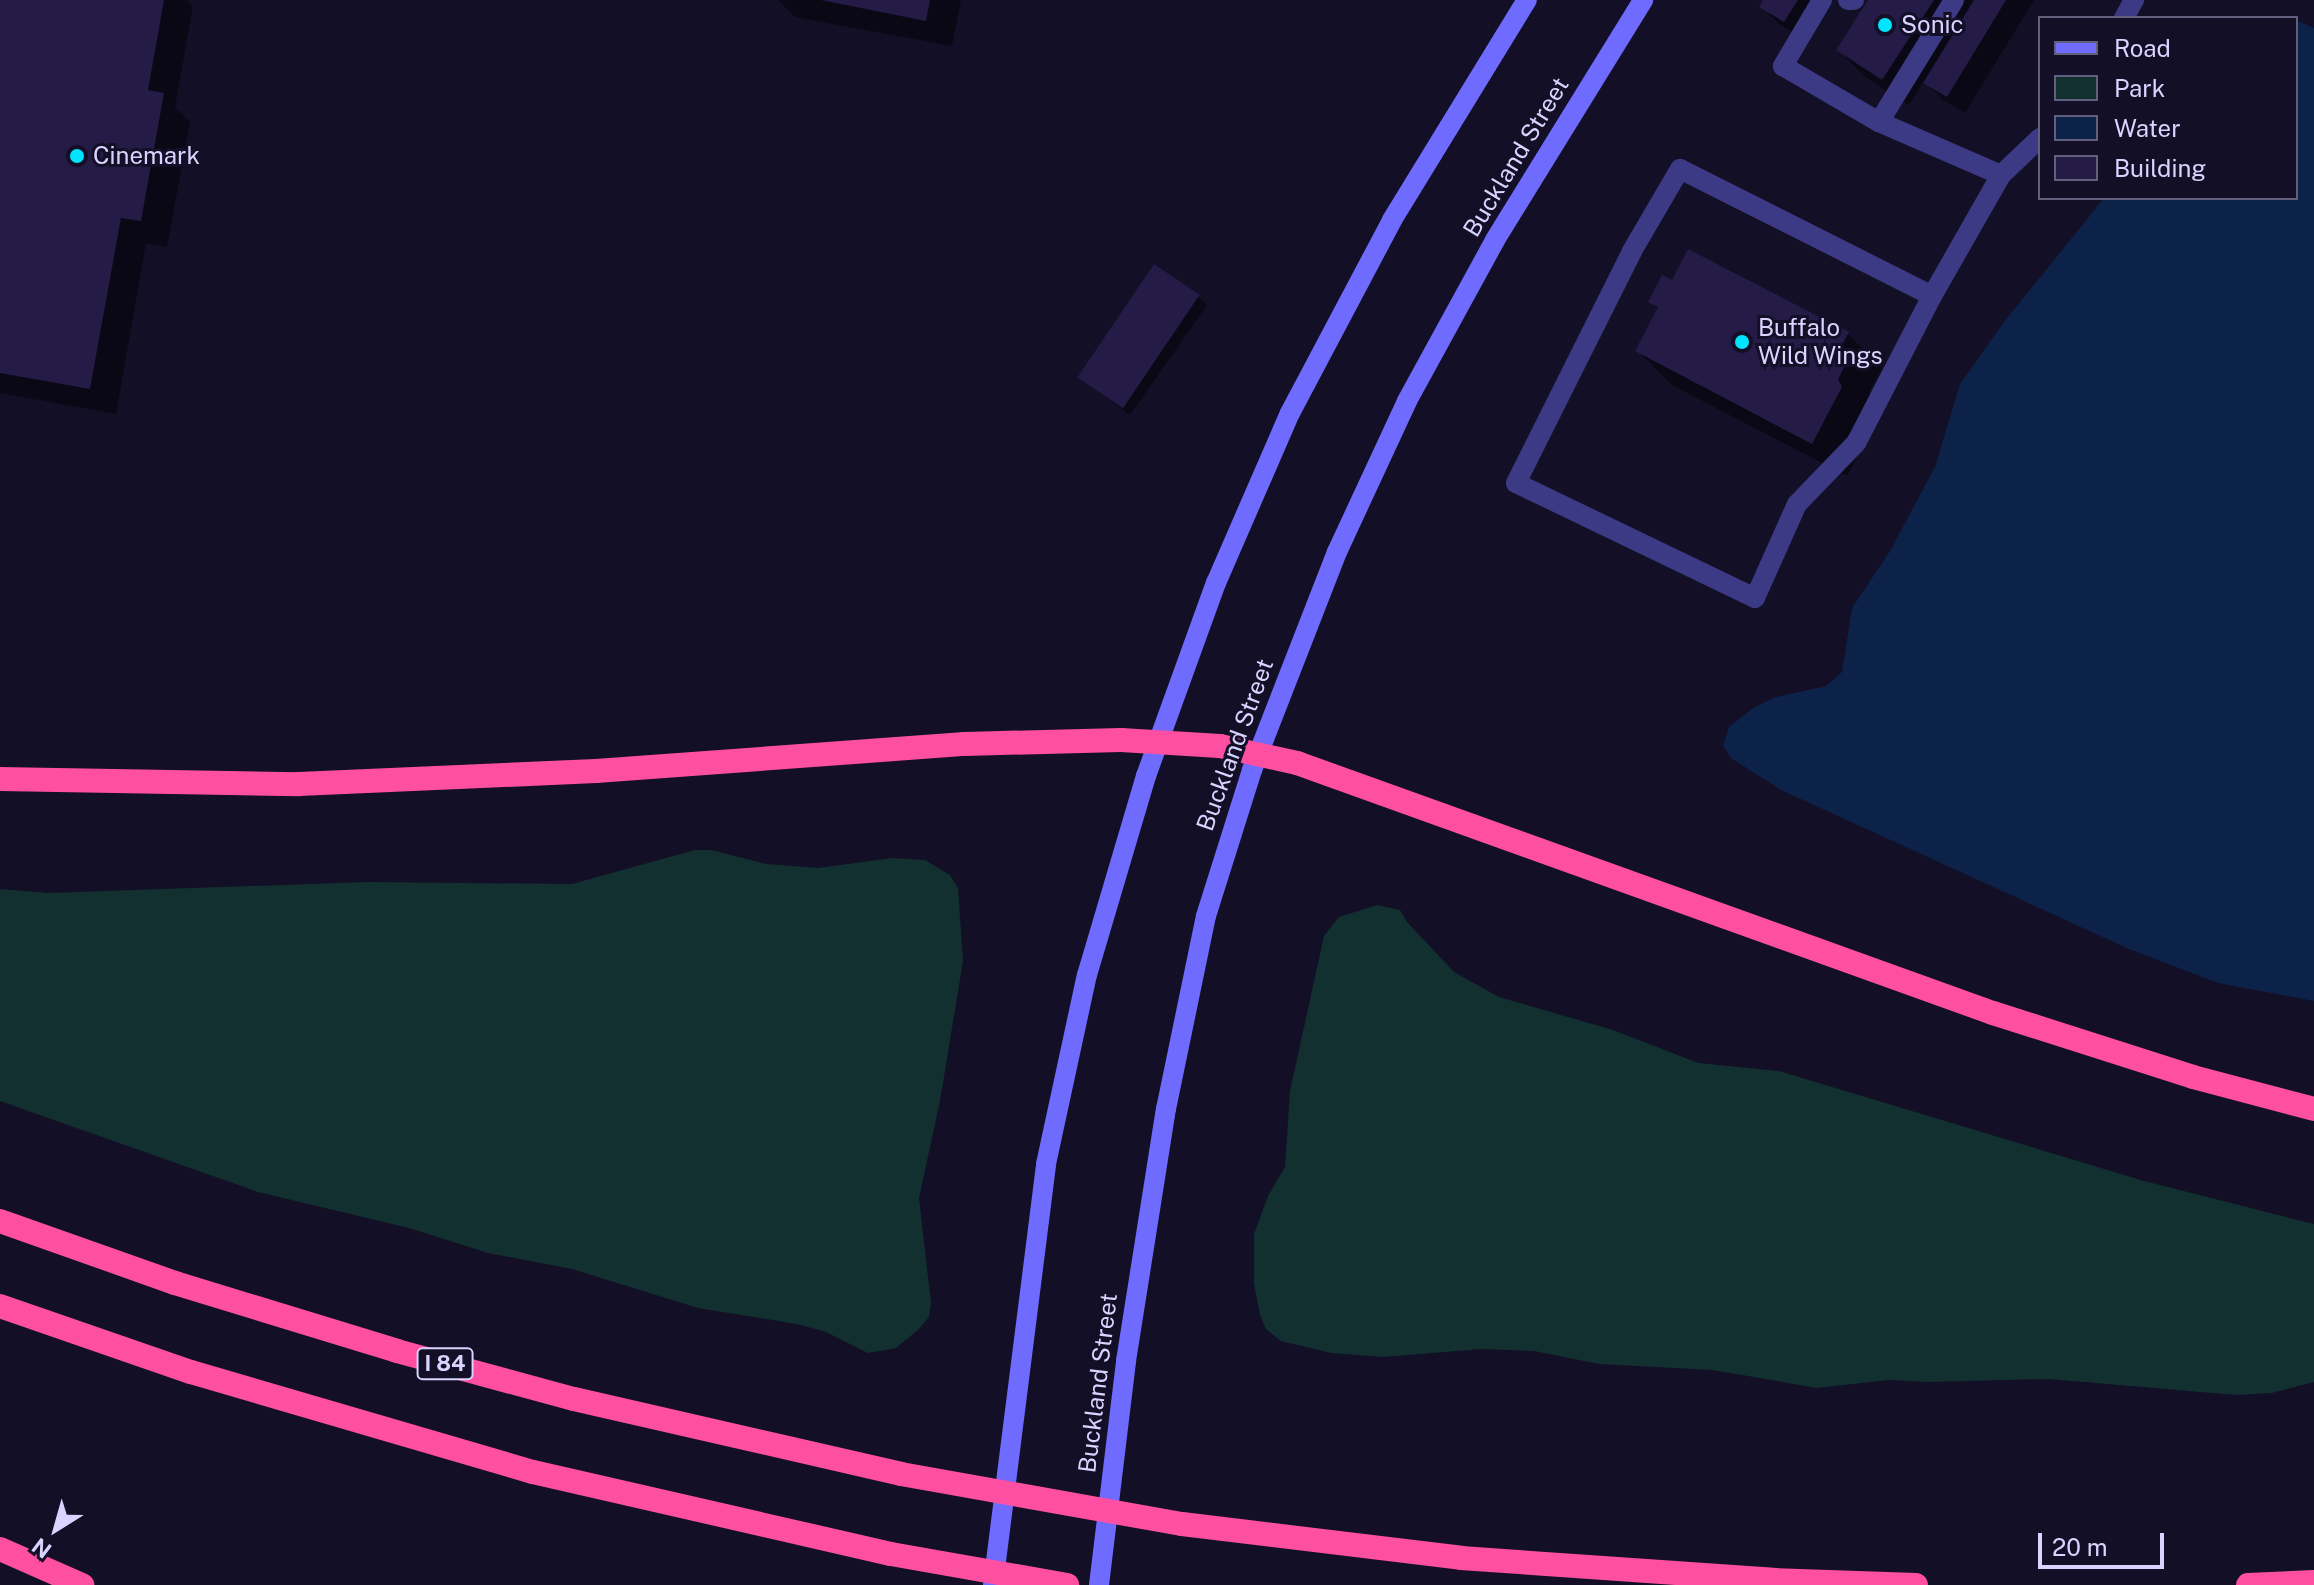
<!DOCTYPE html>
<style>
body{margin:0}
#map{position:relative;width:2314px;height:1585px;overflow:hidden;background:#130f26;font-family:"Public Sans",sans-serif}
div>[style]{position:absolute}
[style*='--x']{left:calc(var(--x)*1px);top:calc(var(--y)*1px);width:calc(var(--w)*1px);rotate:calc(var(--a)*1deg)}
.green>*{inset:0;background:#12302f}
.water>*{inset:0;background:#0c2248}
.shadow>*{inset:0;background:#0007}
.building>*{inset:0;background:#241b47;transform-origin:0 0}
.service>*{height:20px;margin:-10px;padding:0 10px;transform-origin:10px;border-radius:10px;background:#3d3a85}
.secondary>*{height:20px;margin:-10px;padding:0 10px;transform-origin:10px;border-radius:10px;background:#6f6bff}
.motorway>*{height:24px;margin:-12px;padding:0 12px;transform-origin:12px;border-radius:12px;background:#ff4fa3}
.motorway-bridge>*{height:24px;margin:-12px;padding:0 12px;transform-origin:12px;border-radius:12px;background:#ff4fa3}
.dots>*{width:22px;height:22px;translate:-50% -50%;box-sizing:border-box;border:4px solid #130f26;border-radius:50%}
span{translate:-50% -50%;white-space:nowrap;text-align:center;line-height:1.15;-webkit-text-stroke:6px #130f26;paint-order:stroke}
.shield-label span{padding:2px 6px;background:#130f26;border:2px solid;border-radius:6px;-webkit-text-stroke-width:0}
.shield-label{font-size:22px;color:#d9d4ff;font-weight:700}
.poi-label{font-size:24px;color:#d9d4ff}
.left{translate:0 -50%;text-align:left}
.street-label{font-size:24px;color:#d9d4ff}
.legend{position:absolute;left:2038px;top:16px;width:260px;height:184px;box-sizing:border-box;background:#130f26;border:2px solid #625e7d;margin:0;padding:10px 14px;list-style:none;font-size:24px;color:#d9d4ff}
.legend li{display:flex;align-items:center;gap:16px;height:40px}
.legend b{width:40px;border:2px solid #625e7d}
.north{position:absolute;left:16px;top:1489px;width:80px;height:80px;-webkit-text-stroke:6px #130f26;paint-order:stroke;rotate:217deg;font-size:22px;font-weight:700;line-height:32px;text-align:center;color:#d9d4ff}
.north::after{content:'';display:block;margin:auto;width:28px;height:36px;background:#d9d4ff;clip-path:polygon(50% 0,100% 100%,50% 72%,0 100%)}
.scale{position:absolute;left:2038px;top:1533px;width:126px;height:36px;box-sizing:border-box;border:4px solid #d9d4ff;border-top:0;padding-left:10px;font-size:24px;line-height:28px;white-space:nowrap;color:#d9d4ff;-webkit-text-stroke:6px #130f26;paint-order:stroke}
</style>
<div id="map">
<div class="green">
<div style="clip-path:polygon(695px 850px,711px 850px,766px 864px,818px 868px,893px 858px,925px 860px,950px 875px,958px 888px,963px 961px,940px 1101px,919px 1198px,931px 1303px,929px 1317px,919px 1329px,896px 1348px,868px 1353px,826px 1332px,797px 1324px,698px 1308px,572px 1269px,488px 1253px,409px 1228px,258px 1192px,0 1101px,0 889px,48px 893px,368px 882px,572px 884px)"></div>
<div style="clip-path:polygon(1377px 905px,1400px 910px,1407px 922px,1454px 972px,1499px 997px,1613px 1030px,1698px 1063px,1779px 1071px,2144px 1181px,2314px 1224px,2314px 1382px,2272px 1393px,2236px 1395px,2049px 1379px,1928px 1382px,1889px 1380px,1817px 1388px,1713px 1370px,1599px 1364px,1534px 1351px,1482px 1349px,1382px 1357px,1331px 1353px,1281px 1341px,1266px 1329px,1260px 1315px,1254px 1284px,1254px 1234px,1268px 1196px,1285px 1167px,1290px 1091px,1324px 936px,1339px 917px)"></div>
</div>
<div class="water">
<div style="clip-path:polygon(2296px 20px,2314px 28px,2314px 1001px,2218px 983px,2129px 949px,1781px 790px,1731px 758px,1723px 745px,1729px 727px,1753px 708px,1773px 698px,1826px 686px,1842px 672px,1852px 608px,1890px 551px,1935px 467px,1960px 384px,2004px 322px,2104px 198px,2296px 198px)"></div>
</div>
<div class="shadow">
<div style="clip-path:polygon(0 0,187px 0,193px 6px,175px 107px,190px 122px,167px 247px,146px 243px,116px 414px,0 393px)"></div>
<div style="clip-path:polygon(778px 0,961px 0,952px 46px,795px 17px)"></div>
<div style="clip-path:polygon(1765px 0,1826px 0,1802px 38px,1779px 24px,1761px 6px)"></div>
<div style="clip-path:polygon(1870px 0,2034px 0,1965px 113px,1943px 100px,1924px 81px,1909px 105px,1864px 76px,1838px 49px)"></div>
<div style="clip-path:polygon(1198px 297px,1207px 305px,1130px 415px,1078px 376px)"></div>
<div style="clip-path:polygon(1651px 301px,1848px 334px,1882px 368px,1869px 392px,1878px 401px,1875px 422px,1847px 476px,1672px 385px,1638px 351px,1659px 310px)"></div>
</div>
<div class="building">
<div style="clip-path:polygon(0 0,164px 0,148px 90px,164px 93px,141px 221px,121px 218px,90px 389px,0 373px)"></div>
<div style="clip-path:polygon(821px 0,930px 0,926px 21px)"></div>
<div style="clip-path:polygon(1763px 0,1798px 0,1784px 22px,1759px 7px)"></div>
<div style="clip-path:polygon(1868px 0,1934px 0,1882px 80px,1836px 50px)"></div>
<div style="clip-path:polygon(1974px 0,2006px 0,1947px 97px,1923px 83px)"></div>
<div style="clip-path:polygon(1688px 249px,1849px 332px,1834px 360px,1845px 366px,1838px 379px,1842px 387px,1812px 444px,1635px 351px,1658px 307px,1648px 302px,1662px 275px,1672px 280px)"></div>
<div style="left:1154px;top:264px;width:55px;height:137px;rotate:34deg"></div>
</div>
<div class="service">
<div style="--x:1822;--y:0;--w:77;--a:120.6"></div>
<div style="--x:1783;--y:66;--w:111;--a:30.3"></div>
<div style="--x:1879;--y:122;--w:133;--a:23.5"></div>
<div style="--x:2001;--y:175;--w:54;--a:-43.5"></div>
<div style="--x:1848;--y:0;--w:6;--a:0"></div>
<div style="--x:2124;--y:18;--w:21;--a:-61"></div>
<div style="--x:1879;--y:122;--w:143;--a:-58.4"></div>
<div style="--x:1680;--y:169;--w:282;--a:26.7"></div>
<div style="--x:1932;--y:296;--w:165;--a:117.3"></div>
<div style="--x:1856;--y:443;--w:85;--a:134"></div>
<div style="--x:1797;--y:504;--w:103;--a:114.1"></div>
<div style="--x:1755;--y:598;--w:265;--a:-154.3"></div>
<div style="--x:1516;--y:483;--w:259;--a:-63.4"></div>
<div style="--x:1632;--y:251;--w:95;--a:-59.7"></div>
<div style="--x:1932;--y:296;--w:139;--a:-60.3"></div>
</div>
<div class="secondary">
<div style="--x:993;--y:1585;--w:424;--a:-82.8"></div>
<div style="--x:1046;--y:1164;--w:193;--a:-77.8"></div>
<div style="--x:1087;--y:975;--w:208;--a:-73.5"></div>
<div style="--x:1146;--y:776;--w:205;--a:-70.1"></div>
<div style="--x:1216;--y:583;--w:185;--a:-66.5"></div>
<div style="--x:1290;--y:413;--w:218;--a:-62.1"></div>
<div style="--x:1392;--y:220;--w:258;--a:-58.5"></div>
<div style="--x:1099;--y:1585;--w:226;--a:-83.1"></div>
<div style="--x:1126;--y:1361;--w:255;--a:-81"></div>
<div style="--x:1166;--y:1109;--w:197;--a:-78.3"></div>
<div style="--x:1206;--y:916;--w:153;--a:-72.5"></div>
<div style="--x:1252;--y:770;--w:234;--a:-68.7"></div>
<div style="--x:1337;--y:552;--w:166;--a:-65.1"></div>
<div style="--x:1407;--y:401;--w:183;--a:-61.3"></div>
<div style="--x:1495;--y:240;--w:282;--a:-58.3"></div>
</div>
<div class="motorway">
<div style="--x:0;--y:779;--w:299;--a:1"></div>
<div style="--x:299;--y:784;--w:297;--a:-2.5"></div>
<div style="--x:596;--y:771;--w:370;--a:-4.2"></div>
<div style="--x:965;--y:744;--w:156;--a:-1.5"></div>
<div style="--x:1121;--y:740;--w:99;--a:3.5"></div>
<div style="--x:1220;--y:746;--w:79;--a:12.4"></div>
<div style="--x:1297;--y:763;--w:740;--a:19.76"></div>
<div style="--x:1993;--y:1013;--w:210;--a:17.7"></div>
<div style="--x:2193;--y:1077;--w:125;--a:14.8"></div>
<div style="--x:0;--y:1221;--w:186;--a:19.5"></div>
<div style="--x:175;--y:1283;--w:232;--a:17"></div>
<div style="--x:397;--y:1351;--w:183;--a:15.2"></div>
<div style="--x:574;--y:1399;--w:335;--a:12.9"></div>
<div style="--x:0;--y:1306;--w:202;--a:19.1"></div>
<div style="--x:191;--y:1372;--w:356;--a:16.3"></div>
<div style="--x:533;--y:1472;--w:367;--a:12.9"></div>
<div style="--x:1182;--y:1524;--w:281;--a:6.9"></div>
<div style="--x:1461;--y:1558;--w:313;--a:4"></div>
<div style="--x:1773;--y:1580;--w:143;--a:2"></div>
<div style="--x:0;--y:1549;--w:90;--a:23.7"></div>
<div style="--x:2248;--y:1585;--w:66;--a:-2.6"></div>
</div>
<div class="motorway-bridge">
<div style="--x:901;--y:1474;--w:285;--a:10.1"></div>
<div style="--x:891;--y:1554;--w:179;--a:10"></div>
</div>
<div class="dots">
<div style="left:1885px;top:25px;background:#00e5ff"></div>
<div style="left:77px;top:156px;background:#00e5ff"></div>
<div style="left:1742px;top:342px;background:#00e5ff"></div>
</div>
<div class="shield-label">
<span style="left:445px;top:1364px">I 84</span>
</div>
<div class="poi-label">
<span class="left" style="left:1901px;top:25px">Sonic</span>
<span class="left" style="left:93px;top:156px">Cinemark</span>
<span class="left" style="left:1758px;top:342px">Buffalo<br>Wild Wings</span>
</div>
<div class="street-label">
<span style="left:1516px;top:157px;rotate:-59deg">Buckland Street</span>
<span style="left:1235px;top:745px;rotate:-70deg">Buckland Street</span>
<span style="left:1098px;top:1383px;rotate:-83deg">Buckland Street</span>
</div>
<ul class="legend">
<li><b style="height:10px;background:#6f6bff"></b>Road</li>
<li><b style="height:22px;background:#12302f"></b>Park</li>
<li><b style="height:22px;background:#0c2248"></b>Water</li>
<li><b style="height:22px;background:#241b47"></b>Building</li>
</ul>
<div class="north">N</div>
<div class="scale">20 m</div>
</div>
